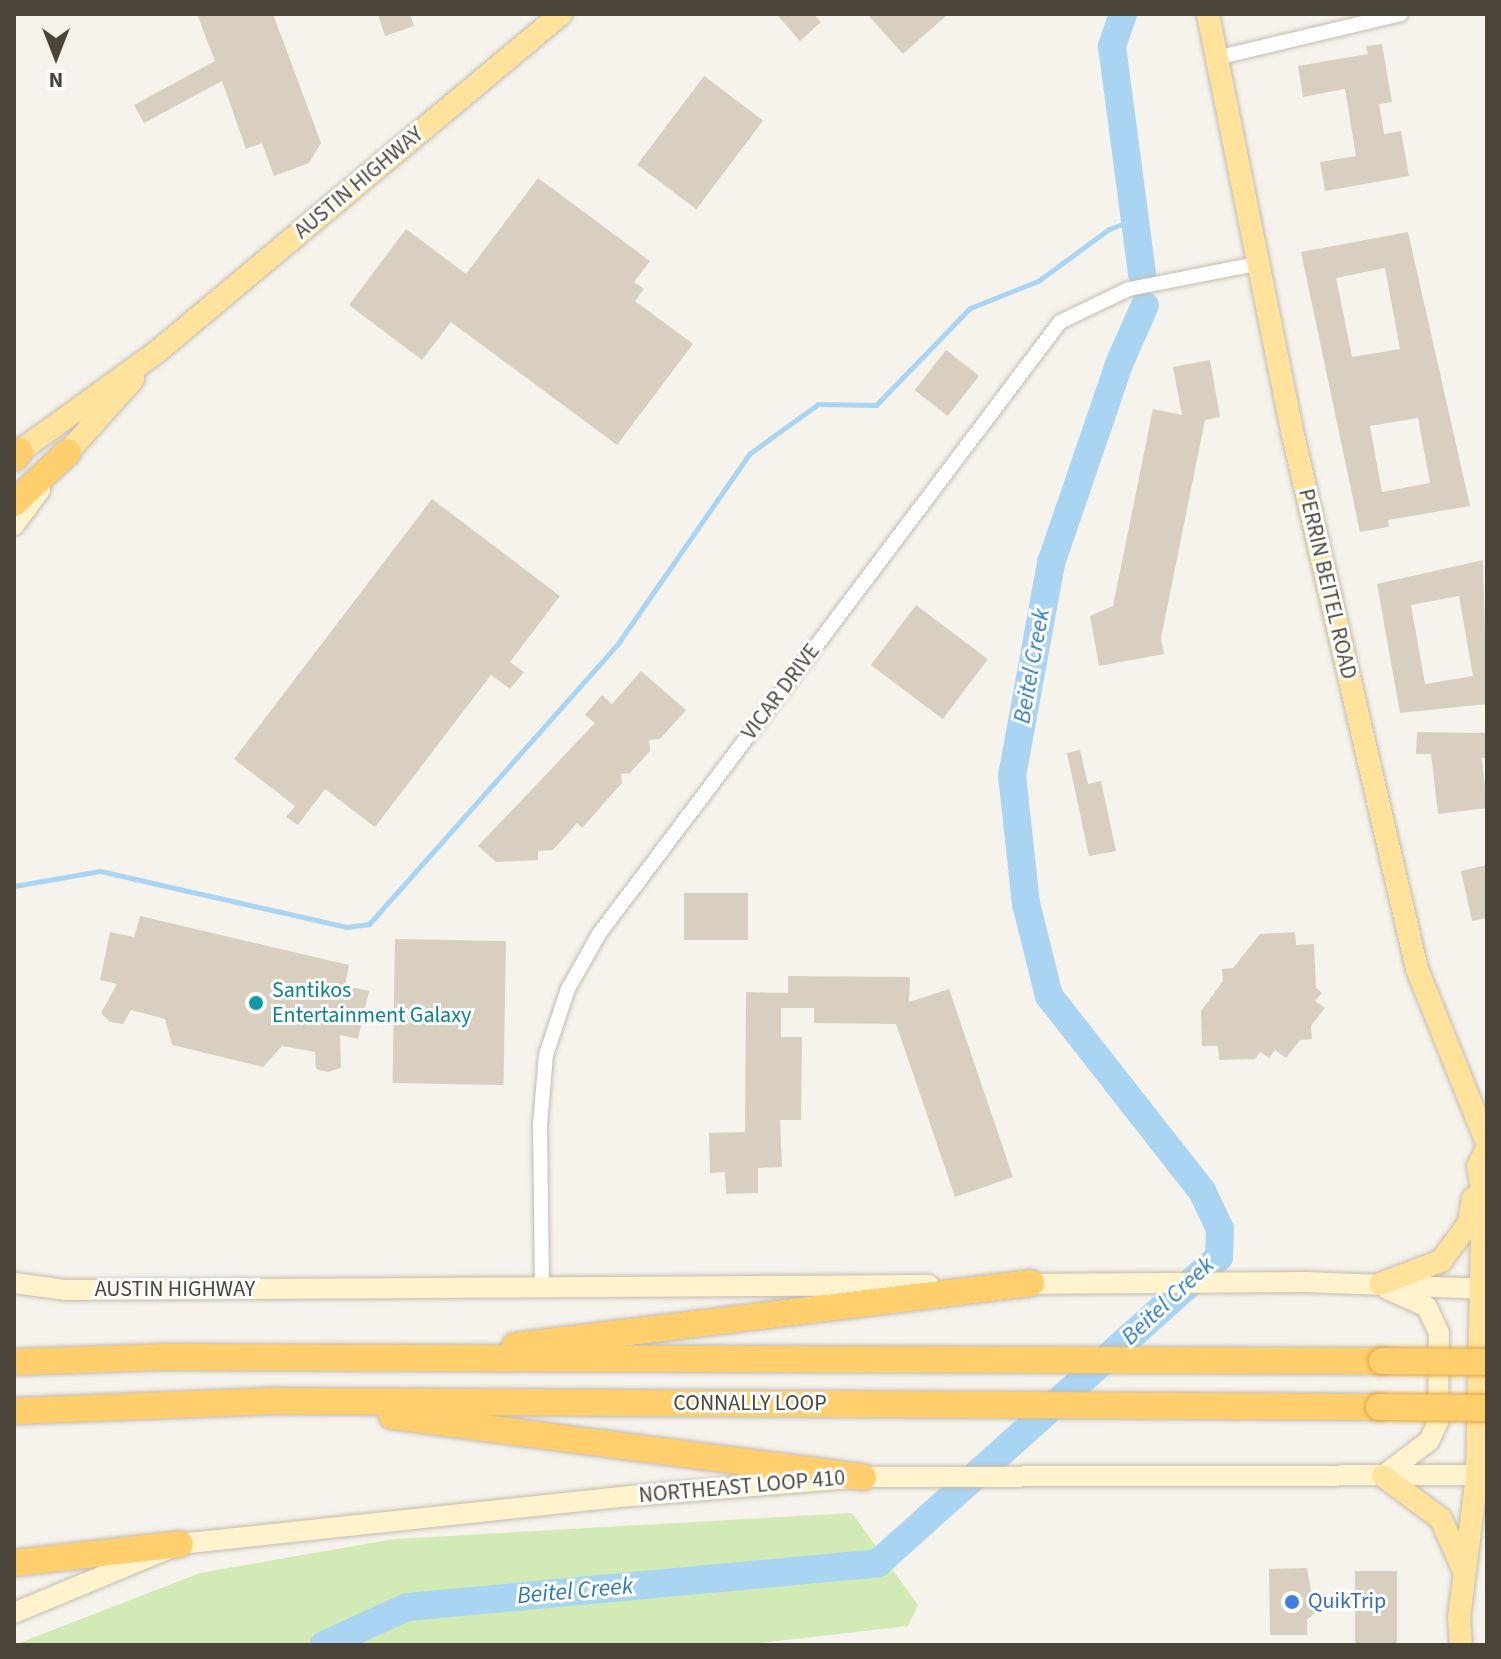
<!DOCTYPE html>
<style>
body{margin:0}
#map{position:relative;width:1501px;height:1659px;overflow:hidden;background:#f6f3ec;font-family:"Source Sans 3",sans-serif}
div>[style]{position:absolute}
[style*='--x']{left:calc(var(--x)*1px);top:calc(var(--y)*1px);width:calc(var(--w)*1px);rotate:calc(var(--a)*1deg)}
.green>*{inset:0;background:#d2eab5}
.stream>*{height:5px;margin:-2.5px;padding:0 2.5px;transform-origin:2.5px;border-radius:2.5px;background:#a9d4f2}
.river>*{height:28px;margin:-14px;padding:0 14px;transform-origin:14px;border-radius:14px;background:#a9d4f2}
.building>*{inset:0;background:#d8cfc1;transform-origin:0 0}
.roads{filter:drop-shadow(0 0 2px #c2bbae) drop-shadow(0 0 2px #c2bbae)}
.street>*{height:14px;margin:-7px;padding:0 7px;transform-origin:7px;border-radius:7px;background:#fff}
.secondary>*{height:20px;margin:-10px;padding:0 10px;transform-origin:10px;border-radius:10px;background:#fff3cd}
.primary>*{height:22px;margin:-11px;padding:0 11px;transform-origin:11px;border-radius:11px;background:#ffe39c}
.highway>*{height:26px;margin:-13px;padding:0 13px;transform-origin:13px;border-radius:13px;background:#ffcf6e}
.bridges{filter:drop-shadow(0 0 2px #e0a43c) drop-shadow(0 0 2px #e0a43c)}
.highway-bridge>*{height:26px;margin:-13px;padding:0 13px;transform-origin:13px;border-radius:13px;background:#ffcf6e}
.dots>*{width:22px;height:22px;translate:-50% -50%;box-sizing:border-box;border:4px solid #fff;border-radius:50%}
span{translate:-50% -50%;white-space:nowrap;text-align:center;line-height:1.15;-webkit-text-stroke:6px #fff;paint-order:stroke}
.street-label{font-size:22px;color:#4b4439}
.culture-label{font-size:22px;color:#0d838f}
.left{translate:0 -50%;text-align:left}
.shop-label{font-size:22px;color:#366cbe}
.water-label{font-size:24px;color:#2e7ab2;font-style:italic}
.frame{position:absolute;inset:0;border:16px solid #4b4439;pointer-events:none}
.north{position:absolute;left:16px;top:16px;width:80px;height:80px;-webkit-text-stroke:6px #fff;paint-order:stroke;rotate:180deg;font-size:22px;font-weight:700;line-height:32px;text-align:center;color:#4b4439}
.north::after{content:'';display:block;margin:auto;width:28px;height:36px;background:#4b4439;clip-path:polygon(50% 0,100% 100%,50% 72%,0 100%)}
</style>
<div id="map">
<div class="green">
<div style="clip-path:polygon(852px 1513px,918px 1605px,908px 1626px,743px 1645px,14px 1645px,200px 1573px,394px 1539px)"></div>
</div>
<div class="stream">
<div style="--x:14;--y:886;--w:87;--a:-9.9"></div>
<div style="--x:100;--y:871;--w:253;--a:12.8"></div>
<div style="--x:347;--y:927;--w:22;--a:-8"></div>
<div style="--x:369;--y:924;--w:377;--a:-48.4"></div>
<div style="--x:619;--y:642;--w:229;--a:-55.3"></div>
<div style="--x:749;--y:454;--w:85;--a:-35.9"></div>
<div style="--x:818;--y:404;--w:58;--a:1"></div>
<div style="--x:876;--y:405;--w:135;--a:-45.9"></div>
<div style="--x:970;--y:308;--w:73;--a:-21.7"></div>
<div style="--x:1038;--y:281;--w:88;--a:-36.2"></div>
<div style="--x:1109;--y:229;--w:30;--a:-20"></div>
</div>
<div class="river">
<div style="--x:1123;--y:14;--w:34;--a:109"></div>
<div style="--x:1112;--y:46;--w:230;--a:82.5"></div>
<div style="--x:324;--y:1645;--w:91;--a:-24.6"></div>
<div style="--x:407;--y:1607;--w:473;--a:-5.3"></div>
<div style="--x:878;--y:1563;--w:458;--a:-41.9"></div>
<div style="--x:1219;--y:1257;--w:28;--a:-88"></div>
<div style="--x:1220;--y:1229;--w:42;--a:-115.3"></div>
<div style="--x:1202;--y:1191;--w:248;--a:-128.1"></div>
<div style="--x:1049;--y:996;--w:95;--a:-104"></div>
<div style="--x:1026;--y:904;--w:129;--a:-96.2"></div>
<div style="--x:1012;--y:776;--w:217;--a:-79.6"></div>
<div style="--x:1051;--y:563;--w:210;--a:-71.1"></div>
<div style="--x:1119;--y:364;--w:64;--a:-66.2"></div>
</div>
<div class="building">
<div style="clip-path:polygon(197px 14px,273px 14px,321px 143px,309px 163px,274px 176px,262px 143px,246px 149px,222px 81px,144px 123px,134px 105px,215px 61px)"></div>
<div style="clip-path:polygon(378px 14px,410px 14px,414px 26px,385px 36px)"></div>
<div style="clip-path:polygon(776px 14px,814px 14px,821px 22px,800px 41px)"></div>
<div style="clip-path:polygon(867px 14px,948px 14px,903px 54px)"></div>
<div style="clip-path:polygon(1382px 44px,1392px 102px,1379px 104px,1384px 134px,1401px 131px,1409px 176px,1325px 191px,1320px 162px,1356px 156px,1345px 89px,1303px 97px,1298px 66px,1368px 54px,1366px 46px)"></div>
<div style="left:704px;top:76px;width:74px;height:111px;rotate:37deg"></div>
<div style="clip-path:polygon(538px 178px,650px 261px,634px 282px,644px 289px,635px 301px,693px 344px,617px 445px,451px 322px,422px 360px,349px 305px,406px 229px,466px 274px)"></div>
<div style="clip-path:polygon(evenodd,1408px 232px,1470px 506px,1388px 520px,1389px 527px,1360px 532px,1301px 252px,1408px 232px,1385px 268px,1400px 349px,1352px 357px,1336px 278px,1385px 268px,1408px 232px,1418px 418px,1430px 483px,1382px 492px,1370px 426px,1418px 418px)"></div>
<div style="left:946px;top:350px;width:42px;height:51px;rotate:38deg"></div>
<div style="clip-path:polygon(1210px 360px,1220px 417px,1205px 420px,1161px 638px,1164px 654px,1099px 666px,1090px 616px,1113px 606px,1153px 409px,1182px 415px,1173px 367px)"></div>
<div style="clip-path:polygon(432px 499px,560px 596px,510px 662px,524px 672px,510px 689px,491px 675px,375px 827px,325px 789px,298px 825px,286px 817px,295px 806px,234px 759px)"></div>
<div style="clip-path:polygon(evenodd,1483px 560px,1487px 704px,1400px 713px,1377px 584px,1483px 560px,1459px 596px,1473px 676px,1425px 684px,1411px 605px,1459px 596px)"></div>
<div style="left:916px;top:605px;width:90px;height:75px;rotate:37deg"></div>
<div style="clip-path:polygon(641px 671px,686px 710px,660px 739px,649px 740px,650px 751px,630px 773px,621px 774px,622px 783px,582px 828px,577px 823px,553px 850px,538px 851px,538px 860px,496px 862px,478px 846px,595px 723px,585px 715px,602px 695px,612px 704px)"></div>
<div style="clip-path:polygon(1417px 732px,1487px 733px,1487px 758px,1482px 758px,1487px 808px,1438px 814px,1431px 754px,1416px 754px)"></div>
<div style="clip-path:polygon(1080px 750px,1088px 784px,1101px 781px,1116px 851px,1089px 856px,1067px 753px)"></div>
<div style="clip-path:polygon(1487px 865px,1487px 918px,1472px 921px,1461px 871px)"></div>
<div style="left:684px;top:893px;width:64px;height:47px"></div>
<div style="clip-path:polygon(140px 916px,349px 965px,345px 986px,369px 991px,358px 1039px,340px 1035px,341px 1068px,328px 1072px,316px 1069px,315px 1052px,282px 1046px,263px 1067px,172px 1045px,165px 1019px,131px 1010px,123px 1024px,110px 1022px,101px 1013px,117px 984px,100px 980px,110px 932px,134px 937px)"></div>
<div style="clip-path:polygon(1295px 932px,1296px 945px,1314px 944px,1316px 988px,1322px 993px,1315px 1001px,1325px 1008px,1311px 1026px,1312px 1039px,1300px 1040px,1286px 1058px,1275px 1050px,1269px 1058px,1260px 1052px,1255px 1059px,1219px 1060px,1218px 1046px,1202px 1046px,1201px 1011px,1223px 981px,1222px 969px,1233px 968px,1260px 934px)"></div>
<div style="left:395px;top:939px;width:111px;height:144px;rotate:1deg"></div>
<div style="clip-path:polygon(788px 976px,910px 977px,909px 1002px,949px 989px,1013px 1177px,955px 1197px,896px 1024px,814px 1023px,814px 1008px,781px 1008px,781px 1037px,802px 1037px,801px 1120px,780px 1120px,782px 1167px,758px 1168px,758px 1193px,726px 1194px,725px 1172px,710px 1173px,709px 1133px,745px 1132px,746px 992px,788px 993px)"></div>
<div style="clip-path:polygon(1307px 1568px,1315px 1613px,1307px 1620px,1307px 1635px,1270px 1635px,1269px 1569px)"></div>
<div style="left:1355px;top:1571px;width:42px;height:74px"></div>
</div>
<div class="roads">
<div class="street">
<div style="--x:1216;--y:58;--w:190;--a:-13.4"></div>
<div style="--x:542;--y:1288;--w:163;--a:-90.7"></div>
<div style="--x:540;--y:1125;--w:70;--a:-85.1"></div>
<div style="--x:546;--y:1055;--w:70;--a:-71.6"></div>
<div style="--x:568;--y:989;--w:63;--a:-60.6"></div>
<div style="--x:599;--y:934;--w:766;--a:-53.01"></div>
<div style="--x:1060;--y:322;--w:76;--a:-25.6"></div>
<div style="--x:1129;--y:289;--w:129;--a:-11.1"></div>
</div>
<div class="secondary">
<div style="--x:14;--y:525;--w:44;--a:-53.4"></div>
<div style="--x:14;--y:1283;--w:51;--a:7.8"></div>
<div style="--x:65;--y:1290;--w:864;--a:-0.33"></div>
<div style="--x:1017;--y:1284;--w:288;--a:-0.4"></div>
<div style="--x:1305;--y:1282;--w:182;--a:2.2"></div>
<div style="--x:1384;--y:1475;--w:56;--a:-37.1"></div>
<div style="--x:1429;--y:1441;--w:21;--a:-65"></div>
<div style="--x:1438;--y:1422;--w:89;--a:-89.4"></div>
<div style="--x:1439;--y:1333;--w:29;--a:-115"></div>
<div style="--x:1427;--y:1307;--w:44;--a:-155.8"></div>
<div style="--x:14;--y:1613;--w:180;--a:-22.6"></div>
<div style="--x:180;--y:1544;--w:455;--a:-6.1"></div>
<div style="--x:632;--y:1496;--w:232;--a:-4.7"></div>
<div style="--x:863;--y:1477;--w:624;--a:-0.18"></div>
</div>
<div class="primary">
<div style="--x:1208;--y:14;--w:429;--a:78.6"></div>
<div style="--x:1293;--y:435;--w:548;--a:76.93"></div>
<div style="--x:1417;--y:969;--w:188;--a:68.1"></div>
<div style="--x:20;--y:451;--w:170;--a:-35.9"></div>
<div style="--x:158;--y:351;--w:525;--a:-39.9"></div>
<div style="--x:68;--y:452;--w:98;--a:-48.3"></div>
<div style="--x:1380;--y:1284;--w:65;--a:-20.7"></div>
<div style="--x:1441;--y:1261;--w:47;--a:-53.6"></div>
<div style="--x:1469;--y:1223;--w:25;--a:-81"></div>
<div style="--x:1383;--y:1476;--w:72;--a:36.6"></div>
<div style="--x:1441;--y:1519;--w:55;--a:66.3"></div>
<div style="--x:1461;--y:1645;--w:27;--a:-94"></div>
<div style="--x:1459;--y:1618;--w:144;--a:-82.8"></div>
<div style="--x:1477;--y:1475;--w:278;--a:-88.8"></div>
<div style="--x:1483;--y:1197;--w:31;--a:-99"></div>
<div style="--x:1478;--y:1166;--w:20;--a:-63"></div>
</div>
<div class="highway">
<div style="--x:14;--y:458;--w:9;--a:-49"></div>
<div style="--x:14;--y:503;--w:74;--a:-43.4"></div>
<div style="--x:515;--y:1346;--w:520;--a:-6.96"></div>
<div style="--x:14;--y:1362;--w:147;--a:-1.9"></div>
<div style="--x:161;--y:1357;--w:1221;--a:0.19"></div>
<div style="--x:14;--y:1411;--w:255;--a:-2.2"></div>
<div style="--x:269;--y:1401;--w:1110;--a:0.31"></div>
<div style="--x:392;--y:1416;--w:475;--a:7.4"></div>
<div style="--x:14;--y:1563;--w:167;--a:-6.5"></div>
</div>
</div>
<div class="bridges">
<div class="highway-bridge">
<div style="--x:1382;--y:1361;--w:105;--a:0.5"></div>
<div style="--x:1379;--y:1407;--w:108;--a:0.5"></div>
</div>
</div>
<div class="dots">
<div style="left:256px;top:1003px;background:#0f9aa8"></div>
<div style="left:1292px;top:1602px;background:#3f7fe0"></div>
</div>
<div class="street-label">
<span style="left:359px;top:183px;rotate:-40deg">AUSTIN HIGHWAY</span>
<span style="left:1327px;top:584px;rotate:77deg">PERRIN BEITEL ROAD</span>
<span style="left:781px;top:692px;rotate:-53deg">VICAR DRIVE</span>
<span style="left:175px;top:1290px">AUSTIN HIGHWAY</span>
<span style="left:750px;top:1404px">CONNALLY LOOP</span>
<span style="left:742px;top:1487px;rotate:-5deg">NORTHEAST LOOP 410</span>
</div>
<div class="culture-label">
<span class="left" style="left:272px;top:1003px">Santikos<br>Entertainment Galaxy</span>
</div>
<div class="shop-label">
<span class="left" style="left:1308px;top:1602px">QuikTrip</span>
</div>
<div class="water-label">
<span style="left:1032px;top:666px;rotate:-80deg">Beitel Creek</span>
<span style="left:1168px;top:1301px;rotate:-43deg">Beitel Creek</span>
<span style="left:575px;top:1591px;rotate:-5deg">Beitel Creek</span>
</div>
<div class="frame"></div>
<div class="north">N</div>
</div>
